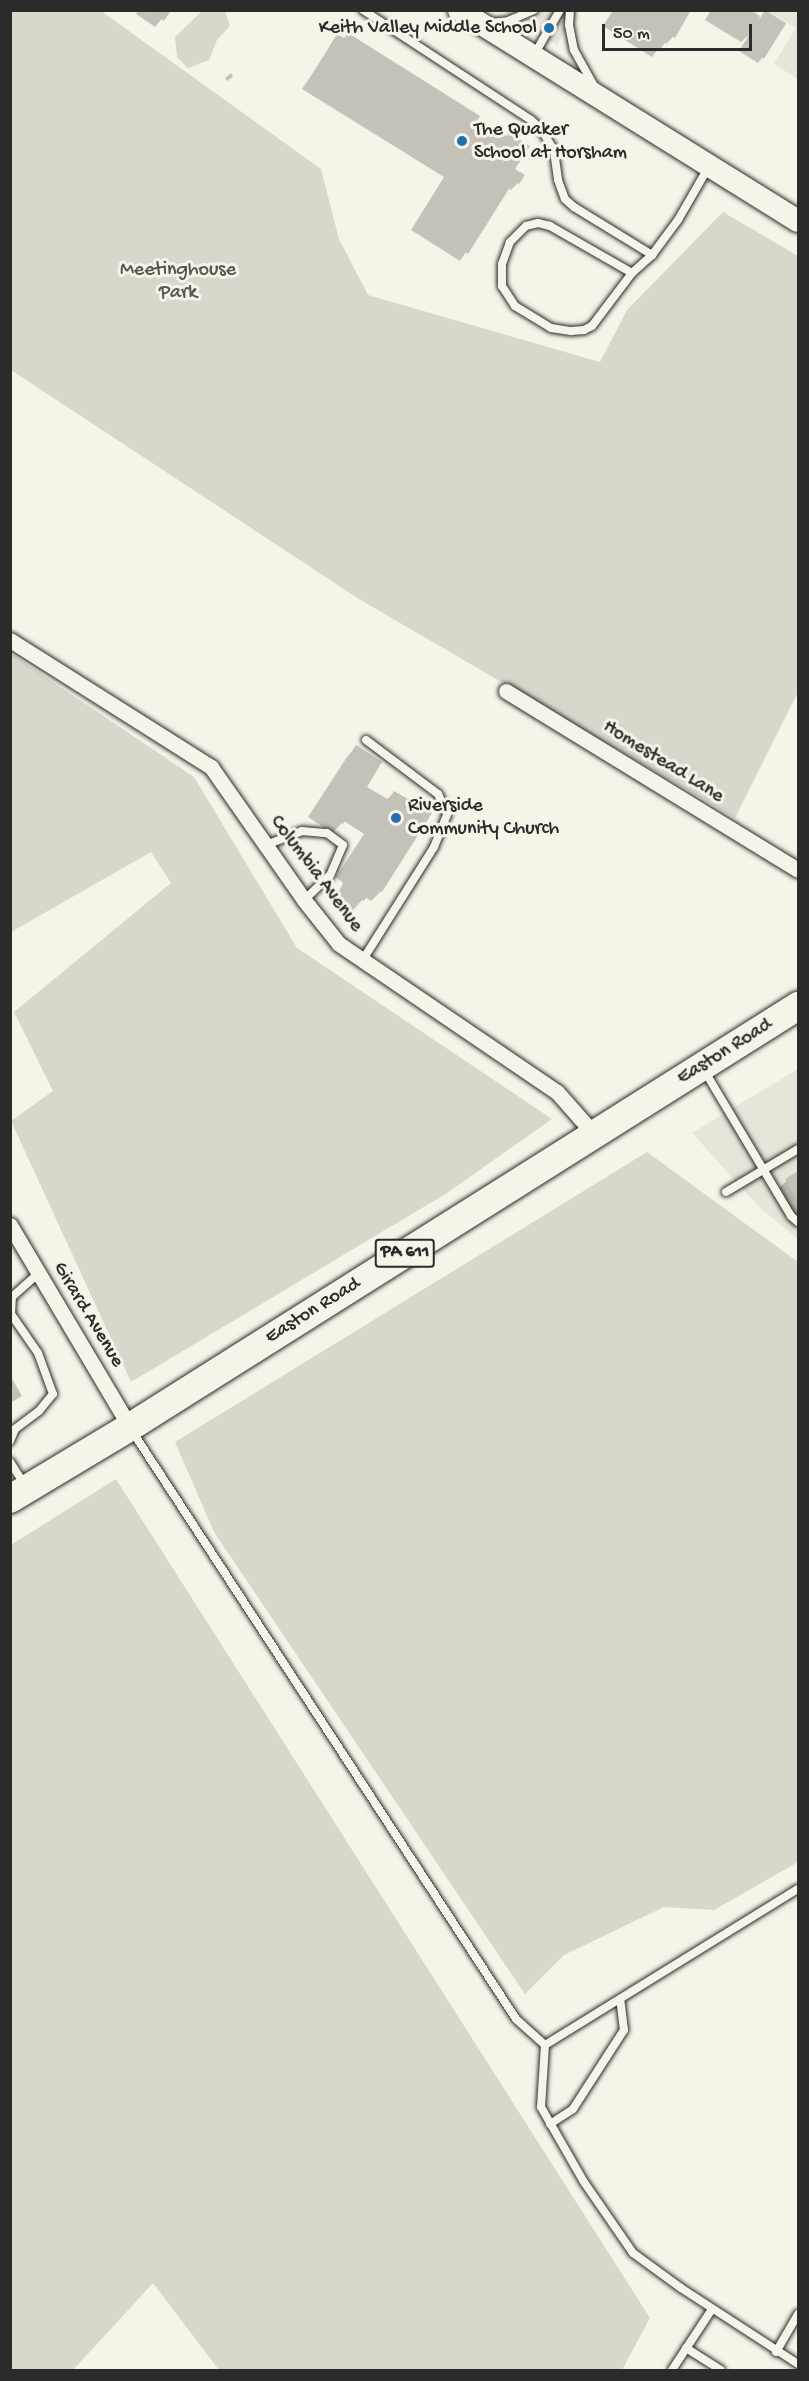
<!DOCTYPE html>
<style>
body{margin:0}
#map{position:relative;width:809px;height:2381px;overflow:hidden;background:#f7f3e8;font-family:"Gochi Hand",sans-serif}
div>[style]{position:absolute}
[style*='--x']{left:calc(var(--x)*1px);top:calc(var(--y)*1px);width:calc(var(--w)*1px);rotate:calc(var(--a)*1deg)}
.built>*{inset:0;background:#e8e4da}
.green>*{inset:0;background:#dad6cc}
.shadow>*{inset:0;background:#0003}
.building>*{inset:0;background:#c4c1b9;transform-origin:0 0}
.roads{filter:drop-shadow(0 0 2px #2b2b2b) drop-shadow(0 0 2px #2b2b2b)}
.lane>*{height:8px;margin:-4px;padding:0 4px;transform-origin:4px;border-radius:4px;background:#f7f3e8}
.street>*{height:15px;margin:-7.5px;padding:0 7.5px;transform-origin:7.5px;border-radius:7.5px;background:#f7f3e8}
.secondary>*{height:22px;margin:-11px;padding:0 11px;transform-origin:11px;border-radius:11px;background:#f7f3e8}
.highway>*{height:28px;margin:-14px;padding:0 14px;transform-origin:14px;border-radius:14px;background:#f7f3e8}
.dots>*{width:16px;height:16px;translate:-50% -50%;box-sizing:border-box;border:3px solid #f7f3e8;border-radius:50%}
span{translate:-50% -50%;white-space:nowrap;text-align:center;line-height:1.15;-webkit-text-stroke:6px #f7f3e8;paint-order:stroke}
.shield-label span{padding:2px 4px;background:#f7f3e8;border:2px solid;border-radius:4px;-webkit-text-stroke-width:0}
.shield-label{font-size:18px;color:#2b2b2b;font-weight:700}
.poi-label{font-size:20px;color:#2b2b2b}
.right{translate:-100% -50%;text-align:right}
.left{translate:0 -50%;text-align:left}
.park-label{font-size:20px;color:#575653}
.street-label{font-size:20px;color:#2b2b2b}
.frame{position:absolute;inset:0;border:12px solid #2b2b2b;pointer-events:none}
.scale{position:absolute;left:602px;top:24px;width:150px;height:27px;box-sizing:border-box;border:3px solid #2b2b2b;border-top:0;padding-left:8px;font-size:18px;line-height:21px;white-space:nowrap;color:#2b2b2b;-webkit-text-stroke:4px #f7f3e8;paint-order:stroke}
</style>
<div id="map">
<div class="built">
<div style="clip-path:polygon(502px 11px,578px 11px,557px 45px)"></div>
<div style="clip-path:polygon(768px 11px,798px 11px,798px 79px,774px 64px,796px 28px)"></div>
<div style="clip-path:polygon(798px 1069px,798px 1239px,762px 1210px,692px 1133px)"></div>
</div>
<div class="green">
<div style="clip-path:polygon(10px 11px,101px 11px,321px 169px,339px 239px,368px 295px,600px 362px,627px 310px,723px 212px,798px 256px,798px 692px,735px 818px,359px 599px,11px 370px)"></div>
<div style="clip-path:polygon(202px 11px,225px 11px,230px 26px,217px 40px,209px 60px,188px 68px,177px 57px,175px 37px)"></div>
<div style="clip-path:polygon(10px 653px,194px 777px,297px 948px,552px 1119px,447px 1193px,131px 1382px,11px 1121px,53px 1091px,14px 1012px,171px 883px,151px 852px,11px 932px)"></div>
<div style="clip-path:polygon(647px 1152px,798px 1262px,798px 1862px,714px 1910px,664px 1907px,564px 1955px,525px 1994px,214px 1532px,175px 1442px)"></div>
<div style="clip-path:polygon(116px 1479px,650px 2318px,622px 2370px,219px 2370px,153px 2283px,73px 2370px,11px 2370px,11px 1545px)"></div>
</div>
<div class="shadow">
<div style="clip-path:polygon(139px 10px,169px 10px,155px 27px,136px 14px)"></div>
<div style="clip-path:polygon(613px 10px,689px 10px,673px 37px,666px 44px,664px 42px,652px 57px,603px 26px)"></div>
<div style="clip-path:polygon(711px 10px,748px 10px,760px 18px,762px 58px,758px 63px,739px 51px,750px 34px,741px 42px,705px 20px)"></div>
<div style="clip-path:polygon(338px 36px,475px 121px,513px 170px,518px 183px,511px 190px,508px 188px,460px 261px,411px 230px,444px 177px,302px 89px)"></div>
<div style="clip-path:polygon(231px 73px,233px 77px,227px 81px,225px 78px)"></div>
<div style="clip-path:polygon(356px 747px,365px 787px,386px 800px,394px 793px,381px 891px,371px 901px,365px 897px,353px 910px,335px 900px,343px 883px,336px 877px,364px 834px,344px 821px,332px 833px,308px 817px,347px 757px)"></div>
<div style="clip-path:polygon(798px 1172px,798px 1227px,776px 1190px)"></div>
</div>
<div class="building">
<div style="clip-path:polygon(148px 10px,171px 10px,164px 21px)"></div>
<div style="clip-path:polygon(614px 10px,691px 10px,675px 38px,670px 35px,660px 50px,609px 19px)"></div>
<div style="clip-path:polygon(711px 10px,751px 10px,760px 16px,746px 38px,709px 15px)"></div>
<div style="left:765px;top:10px;width:25px;height:42px;rotate:32deg"></div>
<div style="clip-path:polygon(348px 33px,480px 116px,477px 121px,496px 132px,498px 130px,507px 136px,508px 133px,530px 146px,515px 169px,525px 175px,519px 184px,514px 181px,468px 254px,417px 222px,450px 170px,308px 81px,337px 34px,344px 38px)"></div>
<div style="clip-path:polygon(356px 745px,382px 762px,367px 787px,389px 800px,394px 791px,432px 813px,382px 892px,373px 887px,364px 901px,343px 890px,352px 873px,345px 867px,372px 824px,352px 811px,343px 824px,317px 807px)"></div>
<div style="clip-path:polygon(798px 1171px,798px 1202px,785px 1179px)"></div>
<div style="clip-path:polygon(10px 1375px,22px 1396px,10px 1403px)"></div>
</div>
<div class="roads">
<div class="lane">
<div style="--x:363;--y:10;--w:201;--a:33.2"></div>
<div style="--x:531;--y:120;--w:13;--a:42"></div>
<div style="--x:541;--y:129;--w:26;--a:59"></div>
<div style="--x:554;--y:151;--w:29;--a:82"></div>
<div style="--x:558;--y:180;--w:20;--a:70"></div>
<div style="--x:565;--y:199;--w:12;--a:42"></div>
<div style="--x:574;--y:207;--w:92;--a:31.6"></div>
<div style="--x:570;--y:10;--w:15;--a:94"></div>
<div style="--x:569;--y:25;--w:25;--a:79"></div>
<div style="--x:574;--y:50;--w:41;--a:60.9"></div>
<div style="--x:490;--y:23;--w:18;--a:-6"></div>
<div style="--x:508;--y:21;--w:28;--a:-23"></div>
<div style="--x:534;--y:55;--w:52;--a:-60"></div>
<div style="--x:632;--y:273;--w:95;--a:-150.2"></div>
<div style="--x:550;--y:226;--w:12;--a:-166"></div>
<div style="--x:538;--y:223;--w:12;--a:166"></div>
<div style="--x:526;--y:226;--w:23;--a:135"></div>
<div style="--x:510;--y:242;--w:23;--a:110"></div>
<div style="--x:502;--y:264;--w:22;--a:90"></div>
<div style="--x:502;--y:286;--w:24;--a:57"></div>
<div style="--x:515;--y:306;--w:42;--a:31.4"></div>
<div style="--x:551;--y:328;--w:20;--a:9"></div>
<div style="--x:571;--y:331;--w:13;--a:-4"></div>
<div style="--x:584;--y:330;--w:9;--a:-27"></div>
<div style="--x:592;--y:326;--w:66;--a:-53"></div>
<div style="--x:632;--y:273;--w:27;--a:-42"></div>
<div style="--x:652;--y:255;--w:44;--a:-53.4"></div>
<div style="--x:678;--y:220;--w:60;--a:-60"></div>
<div style="--x:266;--y:845;--w:39;--a:-21"></div>
<div style="--x:302;--y:831;--w:25;--a:5"></div>
<div style="--x:327;--y:833;--w:20;--a:37"></div>
<div style="--x:343;--y:845;--w:33;--a:113"></div>
<div style="--x:330;--y:875;--w:36;--a:136"></div>
<div style="--x:362;--y:961;--w:135;--a:-57.7"></div>
<div style="--x:434;--y:847;--w:35;--a:-68"></div>
<div style="--x:447;--y:814;--w:22;--a:-114"></div>
<div style="--x:438;--y:794;--w:90;--a:-143.1"></div>
<div style="--x:704;--y:1070;--w:170;--a:59.2"></div>
<div style="--x:791;--y:1216;--w:9;--a:41"></div>
<div style="--x:726;--y:1192;--w:84;--a:-30.8"></div>
<div style="--x:132;--y:1431;--w:702;--a:56.85"></div>
<div style="--x:516;--y:2019;--w:39;--a:42"></div>
<div style="--x:545;--y:2045;--w:62;--a:93.7"></div>
<div style="--x:541;--y:2107;--w:86;--a:60.2"></div>
<div style="--x:584;--y:2182;--w:86;--a:55.4"></div>
<div style="--x:633;--y:2253;--w:59;--a:36.1"></div>
<div style="--x:681;--y:2288;--w:140;--a:33"></div>
<div style="--x:10;--y:1441;--w:13;--a:-67"></div>
<div style="--x:15;--y:1429;--w:30;--a:-37"></div>
<div style="--x:39;--y:1411;--w:22;--a:-51"></div>
<div style="--x:53;--y:1394;--w:44;--a:-110.1"></div>
<div style="--x:38;--y:1353;--w:47;--a:-124.7"></div>
<div style="--x:11;--y:1314;--w:17;--a:-87"></div>
<div style="--x:12;--y:1297;--w:36;--a:-42"></div>
<div style="--x:10;--y:1462;--w:27;--a:57"></div>
<div style="--x:545;--y:2045;--w:297;--a:-31.7"></div>
<div style="--x:550;--y:2124;--w:27;--a:-33"></div>
<div style="--x:573;--y:2109;--w:94;--a:-57.2"></div>
<div style="--x:624;--y:2030;--w:31;--a:-97"></div>
<div style="--x:686;--y:2348;--w:41;--a:32.2"></div>
<div style="--x:776;--y:2352;--w:44;--a:-59.9"></div>
<div style="--x:672;--y:2370;--w:73;--a:-56.7"></div>
</div>
<div class="street">
<div style="--x:10;--y:640;--w:238;--a:32.3"></div>
<div style="--x:211;--y:767;--w:162;--a:55"></div>
<div style="--x:304;--y:900;--w:56;--a:51.5"></div>
<div style="--x:339;--y:944;--w:263;--a:34.2"></div>
<div style="--x:557;--y:1092;--w:55;--a:48.7"></div>
<div style="--x:506;--y:691;--w:342;--a:31.5"></div>
<div style="--x:10;--y:1225;--w:235;--a:59.3"></div>
</div>
<div class="secondary">
<div style="--x:459;--y:10;--w:399;--a:31.9"></div>
</div>
<div class="highway">
<div style="--x:10;--y:1499;--w:140;--a:-31"></div>
<div style="--x:130;--y:1427;--w:790;--a:-32.22"></div>
</div>
</div>
<div class="dots">
<div style="left:549px;top:28px;background:#1f6fb2"></div>
<div style="left:462px;top:141px;background:#1f6fb2"></div>
<div style="left:396px;top:818px;background:#1f6fb2"></div>
</div>
<div class="shield-label">
<span style="left:405px;top:1253px">PA 611</span>
</div>
<div class="poi-label">
<span class="right" style="left:537px;top:28px">Keith Valley Middle School</span>
<span class="left" style="left:474px;top:142px">The Quaker<br>School at Horsham</span>
<span class="left" style="left:408px;top:818px">Riverside<br>Community Church</span>
</div>
<div class="park-label">
<span style="left:178px;top:282px">Meetinghouse<br>Park</span>
</div>
<div class="street-label">
<span style="left:663px;top:762px;rotate:32deg">Homestead Lane</span>
<span style="left:316px;top:874px;rotate:53deg">Columbia Avenue</span>
<span style="left:725px;top:1052px;rotate:-32deg">Easton Road</span>
<span style="left:313px;top:1311px;rotate:-32deg">Easton Road</span>
<span style="left:88px;top:1315px;rotate:59deg">Girard Avenue</span>
</div>
<div class="frame"></div>
<div class="scale">50 m</div>
</div>
